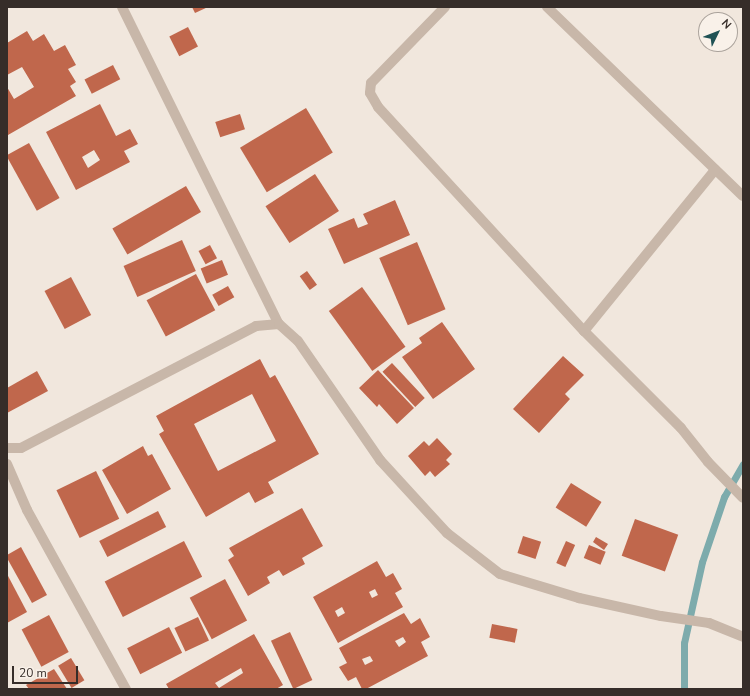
<!DOCTYPE html>
<style>
body{margin:0}
#map{position:relative;width:750px;height:696px;overflow:hidden;background:#f1e7dd;font-family:"Nunito Sans",sans-serif}
div>[style]{position:absolute}
[style*='--x']{left:calc(var(--x)*1px);top:calc(var(--y)*1px);width:calc(var(--w)*1px);rotate:calc(var(--a)*1deg)}
.stream>*{height:7px;margin:-3.5px;padding:0 3.5px;transform-origin:3.5px;border-radius:3.5px;background:#7dabac}
.building>*{inset:0;background:#c0674c;transform-origin:0 0}
.minor>*{height:10px;margin:-5px;padding:0 5px;transform-origin:5px;border-radius:5px;background:#c8b7a9}
span{translate:-50% -50%;white-space:nowrap;text-align:center;line-height:1.15;-webkit-text-stroke:3.5px #f9f1e9;paint-order:stroke}
.frame{position:absolute;inset:0;border:8px solid #362d29;pointer-events:none}
.north{position:absolute;left:698px;top:12px;width:40px;height:40px;box-sizing:border-box;background:#f9f1e9;border:1px solid #aba39c;border-radius:50%;rotate:47deg;font-size:11px;font-weight:700;line-height:16px;text-align:center;color:#362d29}
.north::after{content:'';display:block;margin:auto;width:14px;height:18px;background:#205255;clip-path:polygon(50% 0,100% 100%,50% 72%,0 100%)}
.scale{position:absolute;left:12px;top:666px;width:66px;height:18px;box-sizing:border-box;border:2px solid #362d29;border-top:0;padding-left:5px;font-size:12px;line-height:14px;white-space:nowrap;color:#362d29;-webkit-text-stroke:3px #f9f1e9;paint-order:stroke}
</style>
<div id="map">
<div class="stream">
<div style="--x:684;--y:689;--w:46;--a:-90"></div>
<div style="--x:684;--y:643;--w:83;--a:-77.5"></div>
<div style="--x:702;--y:562;--w:69;--a:-71.3"></div>
<div style="--x:724;--y:497;--w:38;--a:-60"></div>
</div>
<div class="building">
<div style="clip-path:polygon(192px 7px,208px 7px,195px 13px)"></div>
<div style="left:188px;top:27px;width:22px;height:21px;rotate:63deg"></div>
<div style="clip-path:polygon(27px 31px,33px 41px,44px 34px,54px 51px,65px 45px,76px 65px,68px 69px,76px 82px,70px 86px,76px 96px,8px 135px,7px 87px,14px 99px,34px 87px,22px 67px,7px 75px,7px 43px)"></div>
<div style="left:113px;top:65px;width:16px;height:32px;rotate:63deg"></div>
<div style="clip-path:polygon(evenodd,100px 104px,116px 136px,130px 129px,138px 144px,124px 151px,130px 162px,76px 190px,46px 132px,100px 104px,94px 150px,100px 160px,88px 168px,82px 157px,94px 150px)"></div>
<div style="left:306px;top:108px;width:52px;height:77px;rotate:59deg"></div>
<div style="left:240px;top:114px;width:16px;height:26px;rotate:72deg"></div>
<div style="left:29px;top:143px;width:63px;height:26px;rotate:61deg"></div>
<div style="left:315px;top:174px;width:44px;height:59px;rotate:57deg"></div>
<div style="left:186px;top:186px;width:30px;height:85px;rotate:60deg"></div>
<div style="clip-path:polygon(395px 200px,410px 235px,344px 264px,328px 229px,354px 218px,358px 228px,368px 224px,363px 214px)"></div>
<div style="left:182px;top:240px;width:34px;height:64px;rotate:66deg"></div>
<div style="left:417px;top:242px;width:73px;height:41px;rotate:67deg"></div>
<div style="left:210px;top:245px;width:15px;height:13px;rotate:62deg"></div>
<div style="left:222px;top:260px;width:16px;height:23px;rotate:68deg"></div>
<div style="left:307px;top:271px;width:17px;height:9px;rotate:54deg"></div>
<div style="left:196px;top:274px;width:41px;height:56px;rotate:62deg"></div>
<div style="left:71px;top:277px;width:43px;height:30px;rotate:62deg"></div>
<div style="left:228px;top:286px;width:13px;height:18px;rotate:61deg"></div>
<div style="left:362px;top:287px;width:74px;height:41px;rotate:54deg"></div>
<div style="clip-path:polygon(442px 322px,475px 369px,433px 399px,402px 357px,422px 343px,419px 338px)"></div>
<div style="clip-path:polygon(563px 356px,584px 375px,565px 394px,570px 399px,539px 433px,513px 409px)"></div>
<div style="clip-path:polygon(evenodd,260px 359px,270px 378px,275px 375px,319px 454px,268px 482px,274px 493px,255px 503px,249px 492px,206px 517px,159px 434px,164px 431px,156px 416px,260px 359px,252px 394px,276px 441px,218px 471px,194px 424px,252px 394px)"></div>
<div style="left:392px;top:363px;width:48px;height:13px;rotate:47deg"></div>
<div style="clip-path:polygon(378px 370px,414px 408px,397px 424px,379px 404px,377px 407px,359px 388px)"></div>
<div style="clip-path:polygon(37px 371px,48px 391px,7px 413px,7px 388px)"></div>
<div style="clip-path:polygon(437px 438px,452px 454px,446px 460px,450px 464px,435px 477px,430px 471px,425px 476px,408px 456px,424px 441px,429px 446px)"></div>
<div style="clip-path:polygon(143px 446px,148px 456px,152px 454px,171px 489px,127px 514px,102px 470px)"></div>
<div style="left:96px;top:471px;width:53px;height:44px;rotate:64deg"></div>
<div style="left:571px;top:483px;width:36px;height:29px;rotate:32deg"></div>
<div style="clip-path:polygon(302px 508px,323px 546px,302px 558px,305px 564px,283px 576px,279px 570px,267px 577px,270px 583px,248px 596px,228px 560px,234px 556px,229px 548px)"></div>
<div style="left:158px;top:511px;width:18px;height:66px;rotate:63deg"></div>
<div style="left:635px;top:519px;width:46px;height:39px;rotate:20deg"></div>
<div style="left:523px;top:536px;width:19px;height:18px;rotate:18deg"></div>
<div style="clip-path:polygon(596px 537px,608px 544px,604px 550px,593px 542px)"></div>
<div style="left:184px;top:541px;width:40px;height:89px;rotate:63deg"></div>
<div style="left:566px;top:541px;width:10px;height:24px;rotate:24deg"></div>
<div style="left:589px;top:545px;width:18px;height:14px;rotate:22deg"></div>
<div style="clip-path:polygon(21px 547px,47px 595px,32px 603px,7px 558px,7px 555px)"></div>
<div style="clip-path:polygon(evenodd,377px 561px,386px 577px,393px 573px,402px 589px,395px 593px,403px 607px,338px 643px,313px 597px,377px 561px,375px 589px,378px 595px,372px 598px,369px 592px,375px 589px,377px 561px,342px 607px,345px 613px,338px 617px,335px 611px,342px 607px)"></div>
<div style="clip-path:polygon(7px 574px,27px 612px,7px 623px)"></div>
<div style="left:225px;top:579px;width:47px;height:40px;rotate:62deg"></div>
<div style="clip-path:polygon(evenodd,404px 613px,411px 624px,420px 618px,430px 637px,421px 642px,428px 656px,366px 689px,362px 689px,356px 677px,348px 681px,339px 667px,347px 663px,339px 648px,404px 613px,403px 637px,406px 642px,399px 647px,395px 641px,403px 637px,404px 613px,370px 656px,373px 661px,365px 665px,362px 659px,370px 656px)"></div>
<div style="left:49px;top:615px;width:42px;height:31px;rotate:62deg"></div>
<div style="left:198px;top:617px;width:26px;height:26px;rotate:65deg"></div>
<div style="left:492px;top:624px;width:26px;height:14px;rotate:11deg"></div>
<div style="left:169px;top:627px;width:29px;height:47px;rotate:63deg"></div>
<div style="left:290px;top:632px;width:53px;height:21px;rotate:65deg"></div>
<div style="clip-path:polygon(evenodd,254px 634px,283px 685px,276px 689px,169px 689px,166px 684px,254px 634px,241px 668px,243px 673px,219px 688px,215px 683px,241px 668px)"></div>
<div style="left:71px;top:658px;width:26px;height:15px;rotate:59deg"></div>
<div style="clip-path:polygon(54px 669px,67px 689px,29px 689px,26px 685px)"></div>
</div>
<div class="minor">
<div style="--x:122;--y:7;--w:354;--a:63.7"></div>
<div style="--x:445;--y:7;--w:106;--a:134.2"></div>
<div style="--x:371;--y:83;--w:10;--a:96"></div>
<div style="--x:370;--y:93;--w:16;--a:60"></div>
<div style="--x:378;--y:107;--w:304;--a:47.4"></div>
<div style="--x:584;--y:331;--w:137;--a:45"></div>
<div style="--x:681;--y:428;--w:43;--a:51.5"></div>
<div style="--x:708;--y:462;--w:50;--a:45.8"></div>
<div style="--x:547;--y:7;--w:272;--a:44"></div>
<div style="--x:584;--y:331;--w:208;--a:-50.9"></div>
<div style="--x:7;--y:448;--w:14;--a:0"></div>
<div style="--x:21;--y:448;--w:265;--a:-27.4"></div>
<div style="--x:256;--y:326;--w:23;--a:-5"></div>
<div style="--x:279;--y:324;--w:25;--a:42"></div>
<div style="--x:298;--y:341;--w:145;--a:55.4"></div>
<div style="--x:380;--y:460;--w:99;--a:47.5"></div>
<div style="--x:447;--y:533;--w:67;--a:37.7"></div>
<div style="--x:500;--y:574;--w:83;--a:16.9"></div>
<div style="--x:579;--y:598;--w:84;--a:12.4"></div>
<div style="--x:661;--y:616;--w:49;--a:8.3"></div>
<div style="--x:709;--y:623;--w:37;--a:22"></div>
<div style="--x:7;--y:464;--w:50;--a:66.5"></div>
<div style="--x:27;--y:510;--w:205;--a:61.1"></div>
</div>
<div class="frame"></div>
<div class="north">N</div>
<div class="scale">20 m</div>
</div>
